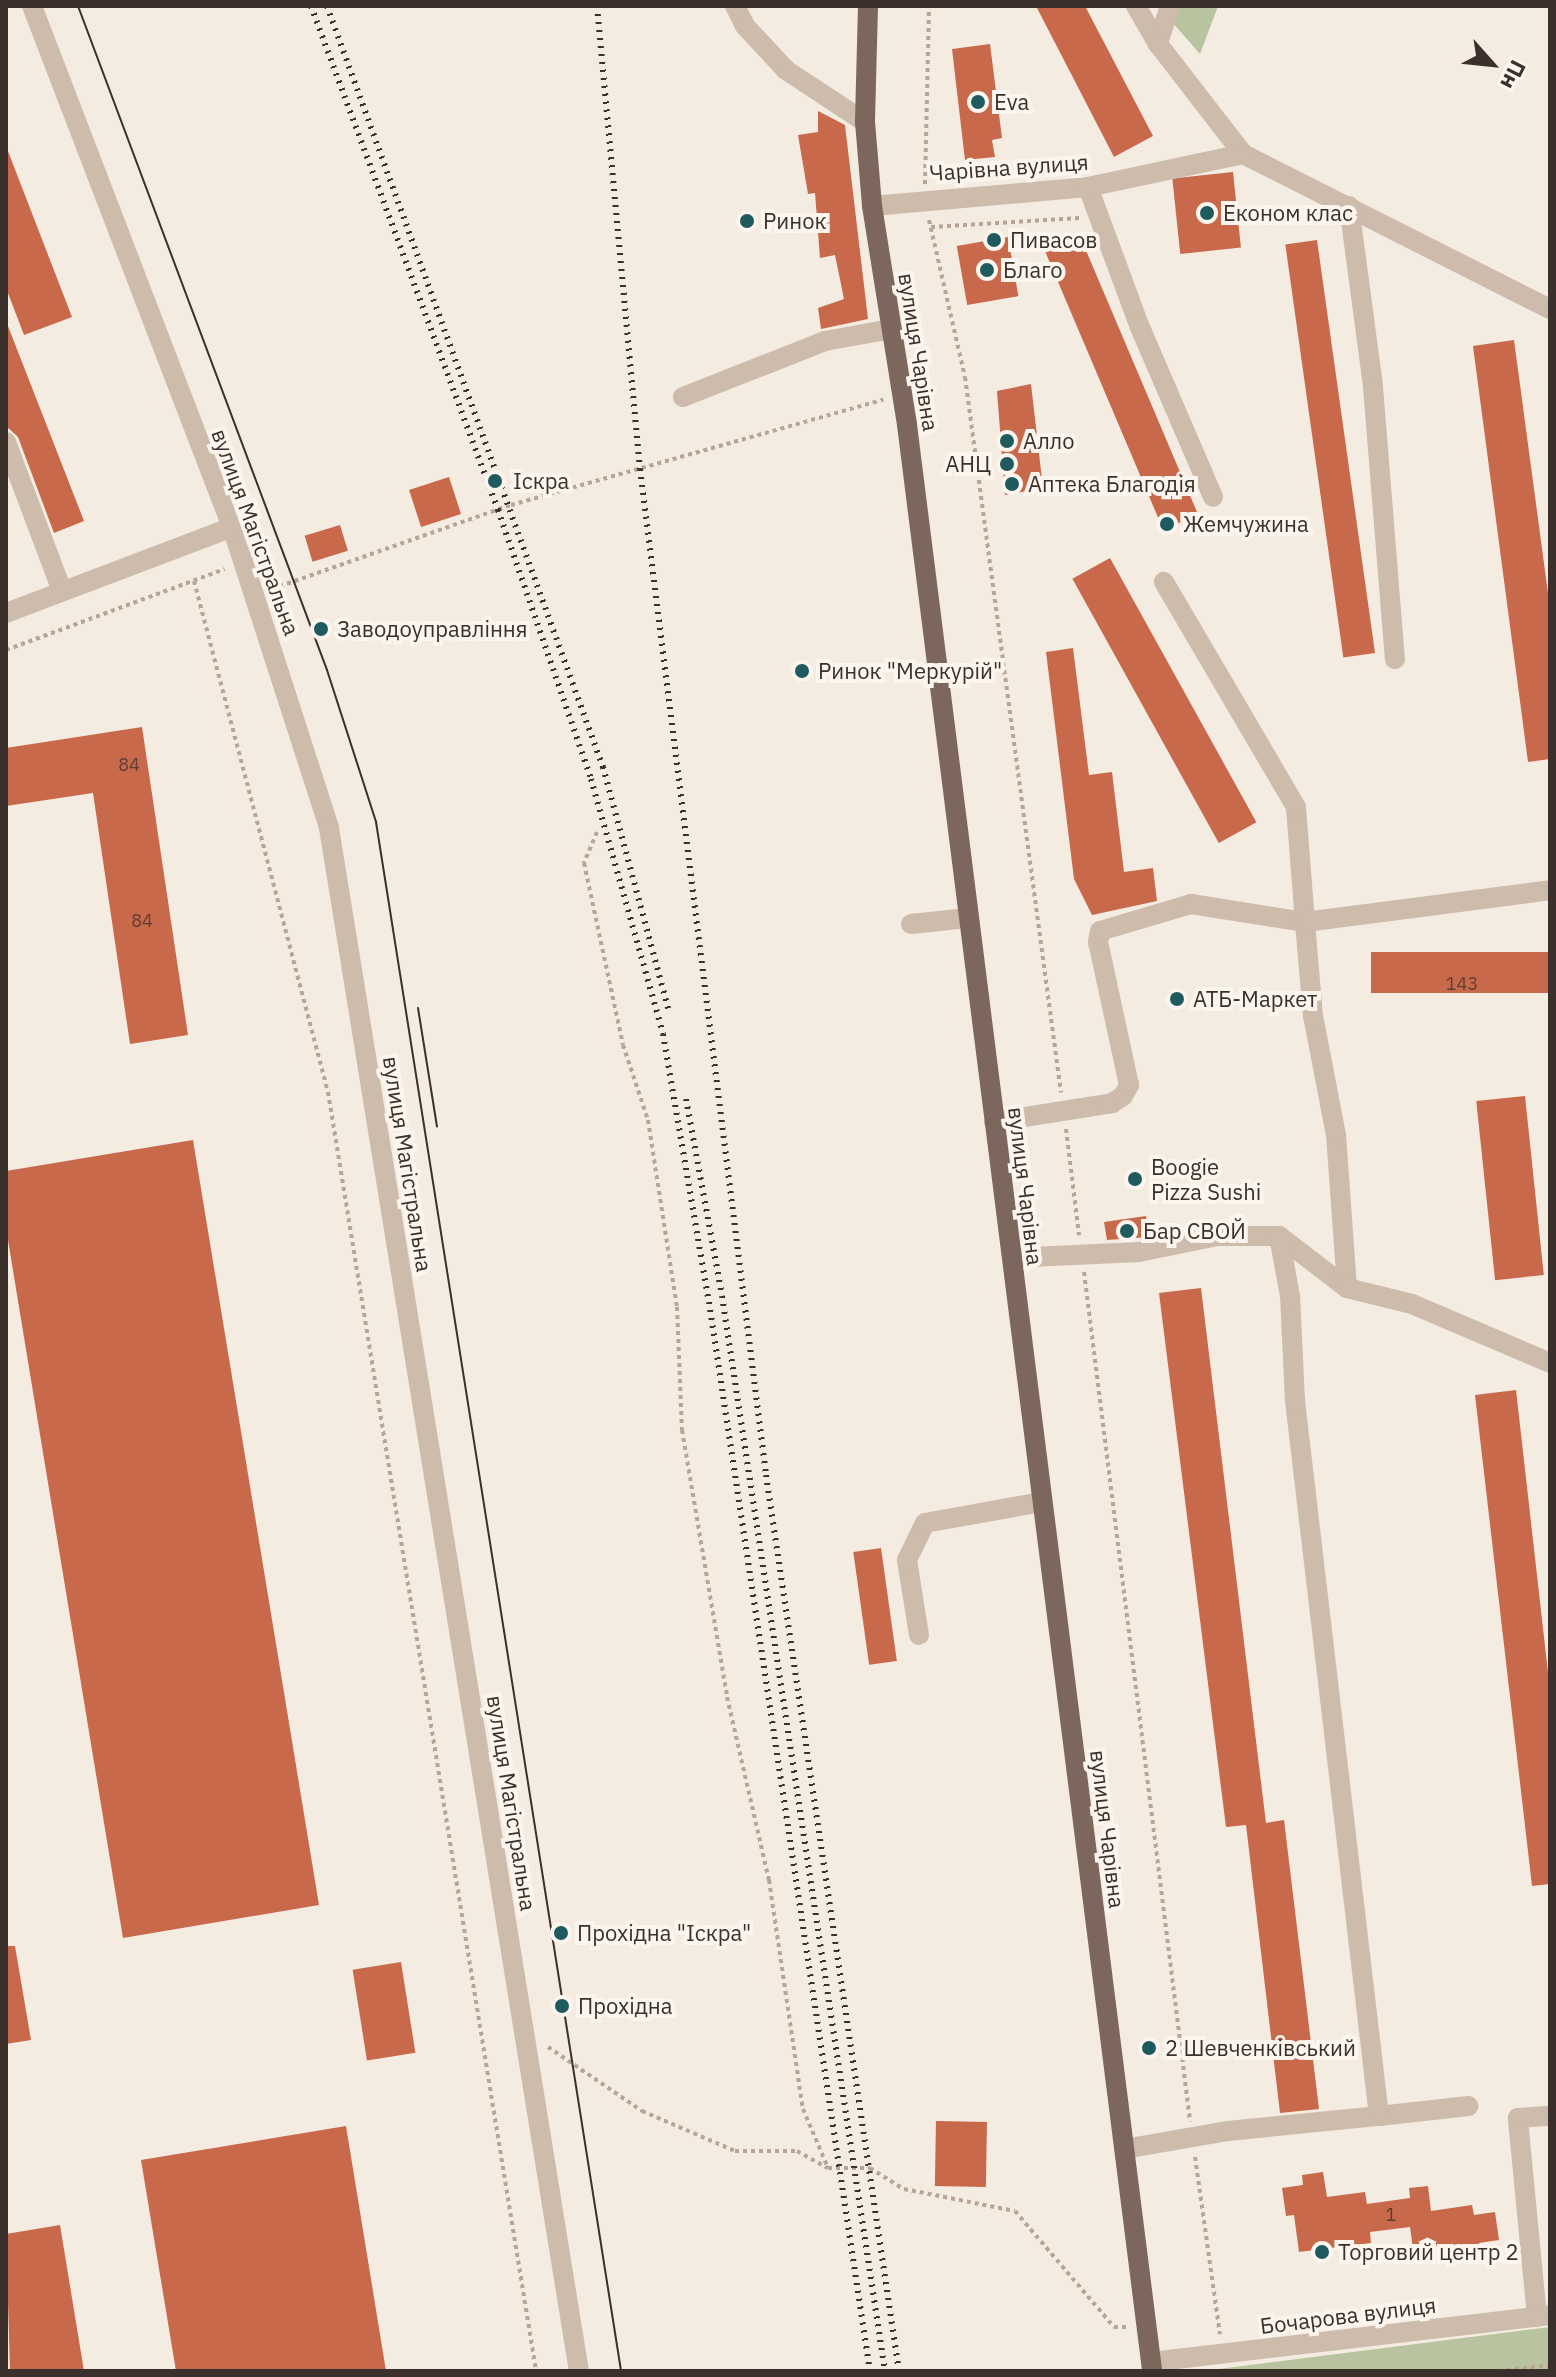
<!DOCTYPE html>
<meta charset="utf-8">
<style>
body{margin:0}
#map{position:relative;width:1556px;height:2377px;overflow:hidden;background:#f4ebe1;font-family:"IBM Plex Sans",sans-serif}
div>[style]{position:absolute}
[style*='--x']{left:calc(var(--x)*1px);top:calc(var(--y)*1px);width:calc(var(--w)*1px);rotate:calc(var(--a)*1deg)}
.green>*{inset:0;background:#b8c4a0}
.building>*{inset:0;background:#c8694b;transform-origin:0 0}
.path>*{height:4px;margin-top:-2px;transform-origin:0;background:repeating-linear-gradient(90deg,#b9a596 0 4px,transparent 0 8px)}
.minor>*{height:20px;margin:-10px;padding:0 10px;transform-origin:10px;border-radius:10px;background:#cdbbac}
.major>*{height:20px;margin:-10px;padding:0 10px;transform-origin:10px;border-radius:10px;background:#7d675c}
.tram>*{height:2px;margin:-1px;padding:0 1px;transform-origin:1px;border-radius:1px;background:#3b302b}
.rail>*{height:6px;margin-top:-3px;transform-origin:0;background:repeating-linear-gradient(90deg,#3b302b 0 2px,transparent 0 8px)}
.dots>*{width:22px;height:22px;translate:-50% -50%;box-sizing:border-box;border:4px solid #fbf5ee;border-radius:50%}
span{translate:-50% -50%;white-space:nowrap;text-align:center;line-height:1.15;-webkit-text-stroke:8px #fbf5ee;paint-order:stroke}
.number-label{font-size:18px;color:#5e3e33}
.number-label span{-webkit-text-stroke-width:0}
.poi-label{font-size:22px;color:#3b302b}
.left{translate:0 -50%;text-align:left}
.right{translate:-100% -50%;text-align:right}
.street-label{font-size:22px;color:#3b302b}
.frame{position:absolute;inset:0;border:8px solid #3b302b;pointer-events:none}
.north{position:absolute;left:1452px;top:24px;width:80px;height:80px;-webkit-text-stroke:6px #fbf5ee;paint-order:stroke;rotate:117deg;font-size:22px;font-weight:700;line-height:32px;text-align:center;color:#3b302b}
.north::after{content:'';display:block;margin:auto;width:28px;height:36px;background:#3b302b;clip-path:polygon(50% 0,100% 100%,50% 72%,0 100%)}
</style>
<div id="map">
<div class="green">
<div style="clip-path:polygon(1158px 6px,1218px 6px,1200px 54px)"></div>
<div style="clip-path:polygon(1550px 2327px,1550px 2371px,1203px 2371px)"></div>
</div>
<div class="building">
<div style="clip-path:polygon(1036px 6px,1085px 6px,1153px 136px,1114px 157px)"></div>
<div style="clip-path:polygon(990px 44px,1002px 138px,992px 140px,995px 157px,965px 160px,952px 49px)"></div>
<div style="clip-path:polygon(818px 111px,845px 125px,868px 319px,821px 329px,818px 308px,844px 299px,835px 255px,820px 258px,815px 193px,808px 194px,798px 135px,818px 132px)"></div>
<div style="clip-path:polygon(6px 146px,72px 317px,24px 335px,6px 288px)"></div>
<div style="left:1233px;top:172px;width:76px;height:61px;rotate:84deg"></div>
<div style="left:1079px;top:234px;width:305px;height:38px;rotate:67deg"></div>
<div style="left:1008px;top:237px;width:60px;height:52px;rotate:80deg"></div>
<div style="left:1317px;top:240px;width:417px;height:32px;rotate:82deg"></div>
<div style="clip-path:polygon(6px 321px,84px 521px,54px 533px,18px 437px,6px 426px)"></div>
<div style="clip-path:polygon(1514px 340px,1550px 608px,1550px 759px,1528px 762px,1473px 346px)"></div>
<div style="clip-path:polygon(1031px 384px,1043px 488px,1005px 495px,997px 391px)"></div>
<div style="left:449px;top:477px;width:39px;height:42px;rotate:72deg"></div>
<div style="left:340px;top:525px;width:27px;height:37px;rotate:73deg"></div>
<div style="left:1110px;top:558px;width:302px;height:43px;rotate:61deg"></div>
<div style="clip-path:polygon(1073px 648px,1089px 775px,1112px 772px,1124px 872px,1153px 868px,1157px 901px,1092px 915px,1074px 879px,1046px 652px)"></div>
<div style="clip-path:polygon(142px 727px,188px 1035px,130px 1044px,93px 793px,6px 806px,6px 748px)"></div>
<div style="left:1550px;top:952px;width:41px;height:179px;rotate:90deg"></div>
<div style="left:1525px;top:1096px;width:180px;height:49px;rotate:84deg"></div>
<div style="clip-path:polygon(193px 1140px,319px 1905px,123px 1938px,6px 1228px,6px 1171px)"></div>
<div style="clip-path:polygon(1146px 1216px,1149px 1237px,1107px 1240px,1104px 1222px)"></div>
<div style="clip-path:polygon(1201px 1288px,1266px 1823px,1284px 1820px,1319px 2109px,1280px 2113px,1246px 1825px,1226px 1827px,1159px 1293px)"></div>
<div style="clip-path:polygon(1516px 1390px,1550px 1690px,1550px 1884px,1532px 1886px,1475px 1395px)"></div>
<div style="left:881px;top:1548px;width:114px;height:28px;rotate:82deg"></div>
<div style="clip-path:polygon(6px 1946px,15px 1946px,31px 2040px,6px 2044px)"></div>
<div style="left:401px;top:1962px;width:92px;height:49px;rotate:81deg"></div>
<div style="left:936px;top:2121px;width:51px;height:65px;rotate:1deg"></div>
<div style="clip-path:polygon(346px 2126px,386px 2371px,176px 2371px,141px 2160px)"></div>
<div style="clip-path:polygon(1323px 2172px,1327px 2197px,1365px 2192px,1367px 2204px,1410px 2198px,1409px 2188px,1428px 2186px,1431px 2211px,1472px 2205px,1474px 2215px,1495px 2212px,1499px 2240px,1479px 2243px,1480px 2253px,1439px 2259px,1437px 2246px,1413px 2249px,1410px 2227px,1370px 2232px,1371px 2243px,1299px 2252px,1294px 2215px,1286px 2216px,1282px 2188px,1303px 2185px,1302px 2175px)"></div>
<div style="clip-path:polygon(60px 2225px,84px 2371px,10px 2371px,6px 2234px)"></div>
</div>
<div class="path">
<div style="--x:925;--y:184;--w:178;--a:-88.7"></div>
<div style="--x:929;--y:220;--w:161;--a:77.1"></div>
<div style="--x:965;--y:377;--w:722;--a:82.36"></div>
<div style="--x:931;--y:227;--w:149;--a:-3.5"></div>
<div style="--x:194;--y:581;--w:528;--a:75.31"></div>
<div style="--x:328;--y:1092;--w:1296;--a:80.76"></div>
<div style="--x:272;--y:589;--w:253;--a:-19.4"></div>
<div style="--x:511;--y:505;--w:387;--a:-15.8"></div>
<div style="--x:6;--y:650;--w:233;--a:-20.3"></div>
<div style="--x:597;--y:832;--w:34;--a:113"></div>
<div style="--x:584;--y:863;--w:186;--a:77.9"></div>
<div style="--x:623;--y:1045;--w:79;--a:71.6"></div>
<div style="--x:648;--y:1120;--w:189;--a:81.2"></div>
<div style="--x:677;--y:1307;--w:123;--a:87.7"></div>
<div style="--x:682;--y:1430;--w:271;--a:80.4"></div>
<div style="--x:727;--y:1697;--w:188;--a:77.1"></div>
<div style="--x:769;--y:1880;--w:232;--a:81.6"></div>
<div style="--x:803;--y:2109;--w:64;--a:67"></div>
<div style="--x:1066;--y:1129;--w:107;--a:83"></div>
<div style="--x:1084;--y:1272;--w:856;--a:82.88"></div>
<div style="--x:548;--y:2047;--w:114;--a:34.2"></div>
<div style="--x:642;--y:2111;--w:101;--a:23.3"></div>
<div style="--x:735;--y:2151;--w:62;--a:0"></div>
<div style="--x:797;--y:2151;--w:35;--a:29"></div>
<div style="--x:828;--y:2168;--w:42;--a:0"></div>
<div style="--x:870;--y:2168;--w:40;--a:32"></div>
<div style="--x:904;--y:2189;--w:113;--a:11.2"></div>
<div style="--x:1015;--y:2211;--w:153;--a:49.5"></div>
<div style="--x:1114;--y:2327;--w:14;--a:0"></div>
<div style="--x:1195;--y:2157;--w:179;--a:82"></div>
<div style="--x:1499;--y:2371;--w:51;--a:-6.7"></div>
</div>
<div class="minor">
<div style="--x:32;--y:6;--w:558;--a:69"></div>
<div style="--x:232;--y:527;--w:316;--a:72.1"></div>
<div style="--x:329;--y:828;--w:1563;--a:80.8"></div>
<div style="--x:735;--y:6;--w:22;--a:63"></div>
<div style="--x:745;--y:26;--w:60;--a:47"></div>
<div style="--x:786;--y:70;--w:95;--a:33.4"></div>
<div style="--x:1136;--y:6;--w:44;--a:59.9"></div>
<div style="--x:1170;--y:6;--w:40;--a:108"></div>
<div style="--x:1158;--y:44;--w:139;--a:52.3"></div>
<div style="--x:1243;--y:154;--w:344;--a:26.8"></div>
<div style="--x:1088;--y:187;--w:147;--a:69.7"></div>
<div style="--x:1139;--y:325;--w:187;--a:66.7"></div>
<div style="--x:872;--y:206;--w:217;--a:-5"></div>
<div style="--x:1088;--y:187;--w:158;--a:-12"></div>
<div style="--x:1349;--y:206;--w:183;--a:82.4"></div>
<div style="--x:1373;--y:387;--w:273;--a:85.4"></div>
<div style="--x:683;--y:397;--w:153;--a:-21.5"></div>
<div style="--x:825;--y:341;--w:68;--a:-10.2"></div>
<div style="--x:6;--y:442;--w:159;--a:69.4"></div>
<div style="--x:6;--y:613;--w:242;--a:-20.8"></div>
<div style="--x:911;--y:924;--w:57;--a:-6"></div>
<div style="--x:994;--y:1122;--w:120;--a:-9.1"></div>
<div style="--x:1112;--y:1103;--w:13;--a:-32"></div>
<div style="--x:1123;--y:1096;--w:13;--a:-61"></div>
<div style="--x:1129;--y:1085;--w:146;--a:-102.2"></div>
<div style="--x:1098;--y:942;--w:11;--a:-80"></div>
<div style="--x:1100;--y:931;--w:95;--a:-16.5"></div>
<div style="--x:1191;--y:904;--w:115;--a:9"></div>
<div style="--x:1305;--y:922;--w:115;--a:-94.5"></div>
<div style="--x:1296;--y:807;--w:261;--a:-120.4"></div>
<div style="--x:1012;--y:1258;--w:127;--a:-2.7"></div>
<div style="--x:1139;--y:1252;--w:80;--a:-11.6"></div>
<div style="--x:1217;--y:1236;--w:62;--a:0"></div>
<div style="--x:1279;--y:1236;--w:86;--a:37.4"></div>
<div style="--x:1347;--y:1288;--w:153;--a:-94.1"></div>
<div style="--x:1336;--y:1135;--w:121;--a:-100.9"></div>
<div style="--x:1313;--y:1016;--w:94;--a:-94.9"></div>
<div style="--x:1305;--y:922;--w:247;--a:-7.4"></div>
<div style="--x:1347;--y:1288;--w:67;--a:13.8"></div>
<div style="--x:1412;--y:1304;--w:150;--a:23.1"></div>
<div style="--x:919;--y:1635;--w:76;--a:-99.1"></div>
<div style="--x:907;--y:1560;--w:41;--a:-64.1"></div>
<div style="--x:925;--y:1523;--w:119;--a:-10.2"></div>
<div style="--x:1379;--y:2116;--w:90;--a:-6.4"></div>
<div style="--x:1124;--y:2149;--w:106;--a:-9.8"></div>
<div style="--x:1228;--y:2131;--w:152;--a:-5.7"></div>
<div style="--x:1379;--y:2116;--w:720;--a:-96.7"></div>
<div style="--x:1295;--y:1401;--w:105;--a:-92.7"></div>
<div style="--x:1290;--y:1296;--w:61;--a:-100.4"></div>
<div style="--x:1537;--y:2317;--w:200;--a:-95.5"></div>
<div style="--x:1518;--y:2118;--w:32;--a:-4"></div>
<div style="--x:1151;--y:2362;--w:402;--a:-6.7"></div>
</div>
<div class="major">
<div style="--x:868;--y:6;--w:116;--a:91.5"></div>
<div style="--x:865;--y:122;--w:84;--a:85.2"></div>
<div style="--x:872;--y:206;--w:222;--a:80.9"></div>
<div style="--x:907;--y:425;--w:1961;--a:82.82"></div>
</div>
<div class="tram">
<div style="--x:78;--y:6;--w:709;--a:69.44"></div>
<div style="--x:327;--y:670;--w:160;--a:72.1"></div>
<div style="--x:376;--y:822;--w:1568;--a:81.01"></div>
<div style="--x:418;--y:1008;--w:120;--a:80.9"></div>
</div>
<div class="rail">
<div style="--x:311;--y:6;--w:538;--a:69.64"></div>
<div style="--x:498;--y:510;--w:285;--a:70.9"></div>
<div style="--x:591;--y:779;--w:265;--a:74.2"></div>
<div style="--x:663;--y:1034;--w:272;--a:80.3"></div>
<div style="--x:709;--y:1302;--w:1081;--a:81.44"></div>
<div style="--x:327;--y:6;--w:810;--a:70.07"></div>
<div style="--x:603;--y:767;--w:250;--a:74.9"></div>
<div style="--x:597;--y:6;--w:465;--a:84.7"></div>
<div style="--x:640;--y:469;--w:1014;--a:82.86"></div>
<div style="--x:766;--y:1475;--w:906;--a:81.56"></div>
<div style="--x:686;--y:1099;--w:200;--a:79.6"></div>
<div style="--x:722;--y:1296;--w:1087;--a:81.38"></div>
</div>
<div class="dots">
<div style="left:978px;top:102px;background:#1f5a5e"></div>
<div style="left:1207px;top:213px;background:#1f5a5e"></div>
<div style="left:747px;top:221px;background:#1f5a5e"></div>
<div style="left:994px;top:240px;background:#1f5a5e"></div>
<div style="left:987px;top:270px;background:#1f5a5e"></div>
<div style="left:1007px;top:441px;background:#1f5a5e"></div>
<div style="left:1007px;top:464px;background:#1f5a5e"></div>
<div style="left:495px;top:481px;background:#1f5a5e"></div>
<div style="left:1012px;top:484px;background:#1f5a5e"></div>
<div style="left:1167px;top:524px;background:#1f5a5e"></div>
<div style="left:321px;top:629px;background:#1f5a5e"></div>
<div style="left:802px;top:671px;background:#1f5a5e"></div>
<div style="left:1177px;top:999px;background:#1f5a5e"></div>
<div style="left:1135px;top:1179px;background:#1f5a5e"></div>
<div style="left:1127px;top:1231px;background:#1f5a5e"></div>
<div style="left:561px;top:1933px;background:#1f5a5e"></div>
<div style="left:562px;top:2006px;background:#1f5a5e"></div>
<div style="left:1149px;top:2048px;background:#1f5a5e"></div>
<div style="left:1322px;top:2252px;background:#1f5a5e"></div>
</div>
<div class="number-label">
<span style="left:129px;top:765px">84</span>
<span style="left:142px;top:921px">84</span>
<span style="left:1462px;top:984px">143</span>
<span style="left:1391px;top:2215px">1</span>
</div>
<div class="poi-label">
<span class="left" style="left:994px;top:102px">Eva</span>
<span class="left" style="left:1223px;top:213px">Економ клас</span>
<span class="left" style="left:763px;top:221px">Ринок</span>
<span class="left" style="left:1010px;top:240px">Пивасов</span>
<span class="left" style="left:1003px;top:270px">Благо</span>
<span class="left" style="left:1023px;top:441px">Алло</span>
<span class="right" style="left:991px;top:464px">АНЦ</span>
<span class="left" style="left:513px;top:481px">Іскра</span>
<span class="left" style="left:1028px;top:484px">Аптека Благодія</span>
<span class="left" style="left:1183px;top:524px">Жемчужина</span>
<span class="left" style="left:337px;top:629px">Заводоуправління</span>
<span class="left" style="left:818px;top:671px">Ринок "Меркурій"</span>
<span class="left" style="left:1193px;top:999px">АТБ-Маркет</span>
<span class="left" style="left:1151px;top:1179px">Boogie<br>Pizza Sushi</span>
<span class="left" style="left:1143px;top:1231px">Бар СВОЙ</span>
<span class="left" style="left:577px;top:1933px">Прохідна "Іскра"</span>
<span class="left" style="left:578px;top:2006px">Прохідна</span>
<span class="left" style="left:1165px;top:2048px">2 Шевченківський</span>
<span class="left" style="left:1338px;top:2252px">Торговий центр 2</span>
</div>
<div class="street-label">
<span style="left:1009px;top:167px;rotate:-4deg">Чарівна вулиця</span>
<span style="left:919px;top:352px;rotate:81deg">вулиця Чарівна</span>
<span style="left:256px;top:532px;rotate:70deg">вулиця Магістральна</span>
<span style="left:408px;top:1164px;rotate:81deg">вулиця Магістральна</span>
<span style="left:1026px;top:1186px;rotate:83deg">вулиця Чарівна</span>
<span style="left:512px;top:1803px;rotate:81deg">вулиця Магістральна</span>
<span style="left:1108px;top:1829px;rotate:83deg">вулиця Чарівна</span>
<span style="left:1348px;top:2315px;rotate:-7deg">Бочарова вулиця</span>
</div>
<div class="frame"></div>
<div class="north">Пн</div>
</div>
